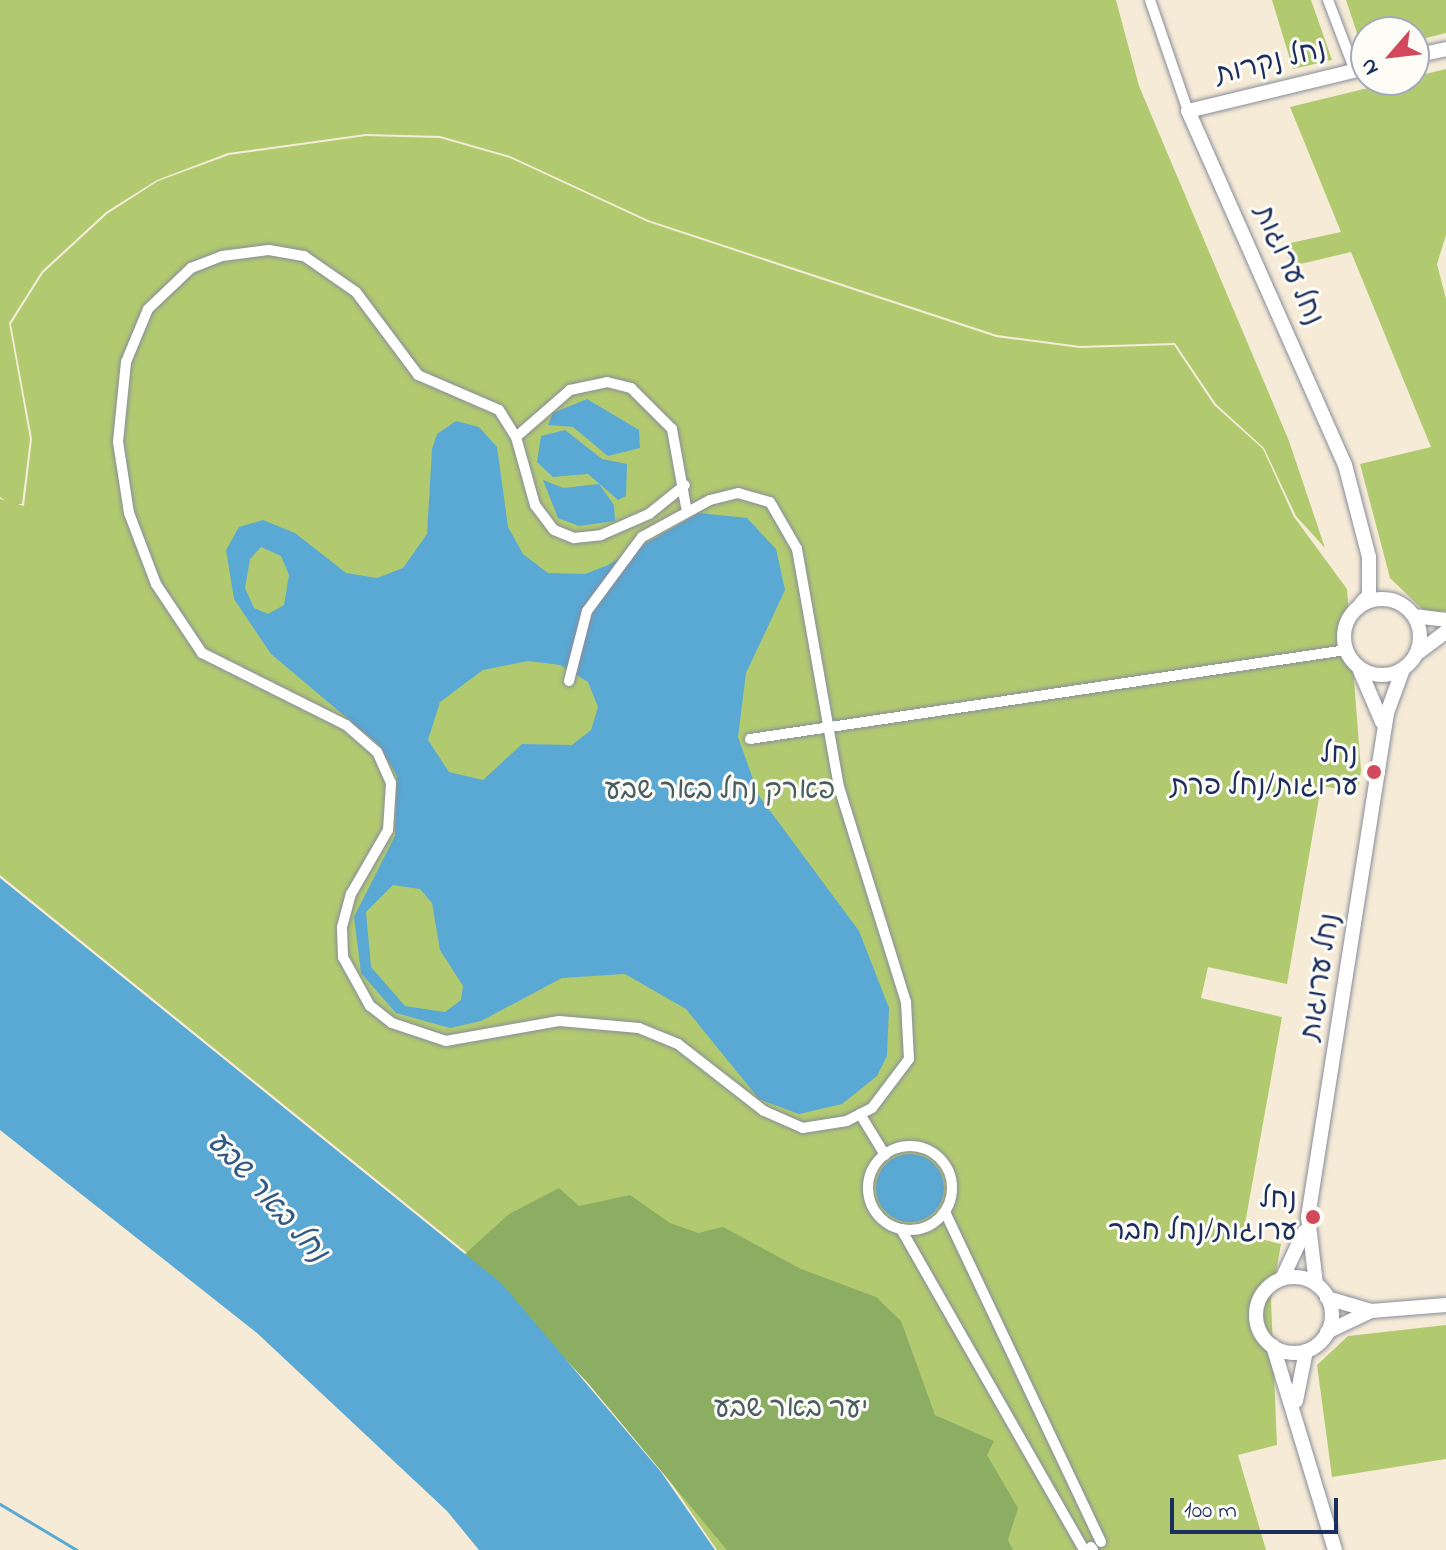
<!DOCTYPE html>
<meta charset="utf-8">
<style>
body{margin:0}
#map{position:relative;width:1446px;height:1550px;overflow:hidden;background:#f6ebd7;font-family:"Indie Flower","Playpen Sans Hebrew",sans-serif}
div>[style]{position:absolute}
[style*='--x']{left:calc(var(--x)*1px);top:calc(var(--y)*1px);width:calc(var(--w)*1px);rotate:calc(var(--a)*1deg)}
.green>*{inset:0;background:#b1ca70}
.forest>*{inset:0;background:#8cae62}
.water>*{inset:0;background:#5aa8d4}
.round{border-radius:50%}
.stream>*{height:3px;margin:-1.5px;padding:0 1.5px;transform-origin:1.5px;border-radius:1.5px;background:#5aa8d4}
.roads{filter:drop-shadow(0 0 2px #888d9a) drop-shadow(0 0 2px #888d9a)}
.street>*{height:10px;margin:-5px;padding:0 5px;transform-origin:5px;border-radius:5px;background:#fff}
.street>.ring{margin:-5px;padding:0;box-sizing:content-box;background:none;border:10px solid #fff;border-radius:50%}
.secondary>*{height:14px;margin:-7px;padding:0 7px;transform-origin:7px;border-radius:7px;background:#fff}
.secondary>.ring{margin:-7px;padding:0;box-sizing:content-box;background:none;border:14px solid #fff;border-radius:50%}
.dots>*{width:22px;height:22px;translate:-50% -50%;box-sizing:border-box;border:4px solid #fdfcf7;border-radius:50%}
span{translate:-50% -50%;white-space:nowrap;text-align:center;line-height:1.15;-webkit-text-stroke:6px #fdfcf7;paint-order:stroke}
.street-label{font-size:28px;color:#1b2f5e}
.poi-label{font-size:28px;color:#1b2f5e}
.right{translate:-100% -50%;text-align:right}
.park-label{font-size:28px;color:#485e63}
.water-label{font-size:30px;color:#315987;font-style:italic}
.north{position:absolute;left:1350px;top:16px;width:80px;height:80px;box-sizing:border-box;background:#fdfcf7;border:2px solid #a3aaba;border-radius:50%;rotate:242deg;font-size:22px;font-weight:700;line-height:32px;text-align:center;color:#1b2f5e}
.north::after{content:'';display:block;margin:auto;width:28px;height:36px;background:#d1495b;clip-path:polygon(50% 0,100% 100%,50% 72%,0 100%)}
.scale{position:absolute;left:1170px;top:1498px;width:168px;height:36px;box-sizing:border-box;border:4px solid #1b2f5e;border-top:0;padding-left:10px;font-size:24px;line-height:28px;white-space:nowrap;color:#1b2f5e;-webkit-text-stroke:6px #fdfcf7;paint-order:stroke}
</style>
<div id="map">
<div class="green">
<div style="clip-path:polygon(0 0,1116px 0,1139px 86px,1289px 441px,1325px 548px,1296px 516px,1264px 448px,1216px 404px,1175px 343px,1080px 346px,997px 335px,648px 220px,510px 156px,440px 136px,366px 134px,228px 153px,157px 180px,106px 212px,42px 271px,9px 323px,30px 439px,22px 504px,10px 504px,0 497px)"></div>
<div style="clip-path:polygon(1272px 0,1311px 0,1332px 60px,1293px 69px)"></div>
<div style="clip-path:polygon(1346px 0,1446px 0,1446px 33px,1414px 41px,1414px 32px,1366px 32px,1363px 51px)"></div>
<div style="clip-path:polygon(1446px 69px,1446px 235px,1437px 264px,1446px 299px,1446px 611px,1440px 612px,1423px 610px,1390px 578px,1360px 464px,1431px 447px,1351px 252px,1292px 266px,1281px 245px,1341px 232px,1290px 107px)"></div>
<div style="clip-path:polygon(366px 136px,440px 138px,510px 158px,648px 222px,996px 337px,1080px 348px,1174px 345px,1214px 405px,1263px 449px,1294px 517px,1347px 589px,1361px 770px,1358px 792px,1321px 786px,1287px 984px,1208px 967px,1201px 998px,1282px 1017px,1243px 1235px,1281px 1244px,1271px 1300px,1277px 1445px,1238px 1455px,1266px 1550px,717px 1550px,663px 1471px,503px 1282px,0 875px,0 499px,24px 506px,32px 439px,11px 324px,43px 273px,107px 214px,158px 181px,229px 155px)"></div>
<div style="clip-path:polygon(1446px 1325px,1446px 1459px,1332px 1477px,1317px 1365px,1348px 1336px)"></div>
</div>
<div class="forest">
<div style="clip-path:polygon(559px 1188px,579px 1206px,630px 1195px,670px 1223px,698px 1233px,723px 1227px,801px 1269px,876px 1297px,901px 1321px,935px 1415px,994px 1441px,987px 1455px,1018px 1508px,1008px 1540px,1013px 1550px,727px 1550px,587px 1382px,465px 1254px,509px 1214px)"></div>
</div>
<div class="water">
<div style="clip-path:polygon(587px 399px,639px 430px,640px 448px,608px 456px,573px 427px,548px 425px,553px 413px)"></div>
<div style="clip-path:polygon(evenodd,456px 421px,479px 427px,497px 447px,508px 527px,523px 554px,548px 573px,585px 574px,608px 565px,699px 513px,747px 518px,776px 549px,785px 590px,746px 673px,738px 737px,759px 796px,859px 931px,889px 1008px,887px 1056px,877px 1076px,842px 1104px,799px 1114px,759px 1099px,686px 1009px,625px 974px,562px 978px,481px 1021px,450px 1028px,396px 1013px,361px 973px,354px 917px,395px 836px,397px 776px,379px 745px,271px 654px,234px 599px,226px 550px,239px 527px,263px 520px,295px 533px,346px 573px,377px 578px,403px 568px,427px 534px,432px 449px,437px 434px,456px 421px,261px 547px,281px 556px,289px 575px,284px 605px,268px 614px,254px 608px,245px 588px,250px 559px,261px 547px,456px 421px,528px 661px,560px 665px,588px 682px,598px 707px,591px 730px,572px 745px,522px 744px,483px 780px,449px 772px,428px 740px,440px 702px,483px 670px,528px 661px,456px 421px,393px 885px,420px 889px,432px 903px,440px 950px,463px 986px,461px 1000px,445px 1012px,405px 1006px,371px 967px,366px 912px,393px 885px)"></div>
<div style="clip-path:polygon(565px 430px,602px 459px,627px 464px,626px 496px,618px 500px,588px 474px,553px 477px,537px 462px,541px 436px)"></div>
<div style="clip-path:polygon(543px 480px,563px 488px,599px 484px,614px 505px,615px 521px,579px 526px,558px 518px)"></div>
<div style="clip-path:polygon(0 878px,502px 1284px,661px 1472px,715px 1550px,479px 1550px,447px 1511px,257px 1333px,0 1130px)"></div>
<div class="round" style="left:876px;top:1154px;width:68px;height:68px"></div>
</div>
<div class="stream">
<div style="--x:0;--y:1504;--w:90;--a:30.9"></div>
</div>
<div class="roads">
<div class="street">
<div style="--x:1150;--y:0;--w:117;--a:71.1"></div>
<div style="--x:1328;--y:0;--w:76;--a:69.2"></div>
<div style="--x:516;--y:437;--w:72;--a:-41"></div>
<div style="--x:570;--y:390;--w:38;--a:-12"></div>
<div style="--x:607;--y:382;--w:25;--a:14"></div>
<div style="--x:631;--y:388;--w:58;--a:45"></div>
<div style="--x:672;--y:429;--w:79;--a:79.8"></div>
<div style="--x:569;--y:681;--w:72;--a:-75.6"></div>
<div style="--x:587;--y:611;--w:92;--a:-53.4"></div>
<div style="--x:642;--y:537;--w:77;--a:-28.6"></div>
<div style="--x:710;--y:500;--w:29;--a:-14"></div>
<div style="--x:738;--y:493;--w:33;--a:16"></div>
<div style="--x:770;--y:502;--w:54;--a:60.1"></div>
<div style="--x:797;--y:549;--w:242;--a:80"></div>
<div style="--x:839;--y:787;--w:225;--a:72.7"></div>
<div style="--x:906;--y:1002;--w:57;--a:87"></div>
<div style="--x:909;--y:1059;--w:61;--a:127.1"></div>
<div style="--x:872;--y:1108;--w:28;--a:153"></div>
<div style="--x:847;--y:1121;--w:45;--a:171"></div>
<div style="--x:803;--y:1128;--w:43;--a:-156.4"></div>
<div style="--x:764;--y:1111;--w:109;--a:-142.1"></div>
<div style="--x:678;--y:1044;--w:42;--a:-157.7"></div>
<div style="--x:639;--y:1028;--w:80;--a:-175"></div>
<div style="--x:559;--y:1021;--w:115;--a:170"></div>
<div style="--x:446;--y:1041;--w:57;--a:-161.6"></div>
<div style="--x:392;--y:1023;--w:28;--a:-142"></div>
<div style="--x:370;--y:1006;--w:56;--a:-118.9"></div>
<div style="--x:343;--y:957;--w:30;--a:-92"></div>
<div style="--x:342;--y:927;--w:34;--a:-75"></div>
<div style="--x:351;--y:894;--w:74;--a:-60"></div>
<div style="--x:388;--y:830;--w:47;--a:-86.3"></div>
<div style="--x:391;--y:783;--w:34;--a:-114"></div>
<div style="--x:377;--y:752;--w:41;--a:-138.9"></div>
<div style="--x:346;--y:725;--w:161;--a:-153.4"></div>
<div style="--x:202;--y:653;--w:83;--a:-123.7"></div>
<div style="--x:156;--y:584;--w:76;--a:-110.8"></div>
<div style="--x:129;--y:513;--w:72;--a:-98.8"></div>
<div style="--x:118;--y:442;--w:80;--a:-84.3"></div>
<div style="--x:126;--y:362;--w:57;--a:-67.5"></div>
<div style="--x:148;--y:309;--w:59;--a:-43.6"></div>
<div style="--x:191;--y:268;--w:33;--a:-21"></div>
<div style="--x:222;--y:256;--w:47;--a:-7.3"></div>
<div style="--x:269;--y:250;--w:36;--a:10"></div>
<div style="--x:304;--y:256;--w:63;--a:34.7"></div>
<div style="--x:356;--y:292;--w:104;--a:53.2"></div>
<div style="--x:418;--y:375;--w:88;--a:23.4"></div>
<div style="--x:499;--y:410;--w:32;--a:58"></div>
<div style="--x:516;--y:437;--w:71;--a:74.4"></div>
<div style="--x:535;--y:505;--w:31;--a:53"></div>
<div style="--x:554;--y:530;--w:22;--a:22"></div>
<div style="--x:574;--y:538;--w:27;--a:-6"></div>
<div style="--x:601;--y:535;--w:52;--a:-23.6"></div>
<div style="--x:649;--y:514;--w:46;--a:-38.9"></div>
<div style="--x:750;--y:739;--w:603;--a:-8.49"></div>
<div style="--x:860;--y:1114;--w:48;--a:58.6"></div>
<div class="ring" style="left:868px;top:1146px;width:74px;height:74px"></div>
<div style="--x:945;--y:1212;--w:365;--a:64.7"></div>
<div style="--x:901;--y:1229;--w:369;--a:60.3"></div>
<div style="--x:1091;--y:1547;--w:4;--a:56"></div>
</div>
<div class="secondary">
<div style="--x:1414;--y:56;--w:33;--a:-12"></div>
<div class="ring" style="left:1344px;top:599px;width:62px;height:62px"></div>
<div style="--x:1361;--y:604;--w:12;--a:-48"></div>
<div style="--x:1369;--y:595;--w:38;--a:-90"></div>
<div style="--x:1369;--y:557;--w:95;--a:-104.6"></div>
<div style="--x:1345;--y:465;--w:387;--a:-113.9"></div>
<div style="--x:1188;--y:111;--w:183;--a:-13.6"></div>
<div style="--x:1414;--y:616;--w:32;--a:7"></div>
<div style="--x:1419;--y:652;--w:34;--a:-37"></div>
<div style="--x:1359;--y:668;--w:59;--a:66.9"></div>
<div class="ring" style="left:1256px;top:1277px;width:62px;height:62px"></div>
<div style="--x:1282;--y:1279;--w:52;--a:-64.9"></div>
<div style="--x:1316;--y:1284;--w:67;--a:-96.8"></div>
<div style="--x:1308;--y:1217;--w:510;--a:-81.09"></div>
<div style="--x:1387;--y:713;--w:47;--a:-70"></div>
<div style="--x:1327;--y:1298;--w:46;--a:16.5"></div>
<div style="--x:1371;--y:1311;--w:75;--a:-4.6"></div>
<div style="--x:1327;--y:1332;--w:49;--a:-25.5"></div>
<div style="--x:1273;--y:1346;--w:213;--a:73.1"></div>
<div style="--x:1296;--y:1401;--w:51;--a:-78.7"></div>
</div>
</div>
<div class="dots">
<div style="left:1374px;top:772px;background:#d1495b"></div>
<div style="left:1313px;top:1217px;background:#d1495b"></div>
</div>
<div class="street-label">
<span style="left:1271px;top:64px;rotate:-14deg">נחל נקרות</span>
<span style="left:1287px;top:266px;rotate:65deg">נחל ערוגות</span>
<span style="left:1322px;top:977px;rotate:-81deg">נחל ערוגות</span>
</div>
<div class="poi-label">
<span class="right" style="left:1358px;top:772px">נחל<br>ערוגות/נחל פרת</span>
<span class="right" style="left:1297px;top:1217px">נחל<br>ערוגות/נחל חבר</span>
</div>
<div class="park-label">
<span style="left:720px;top:792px">פארק נחל באר שבע</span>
<span style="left:791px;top:1410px">יער באר שבע</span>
</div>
<div class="water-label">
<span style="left:266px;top:1198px;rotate:48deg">נחל באר שבע</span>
</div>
<div class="north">N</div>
<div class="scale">100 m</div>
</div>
